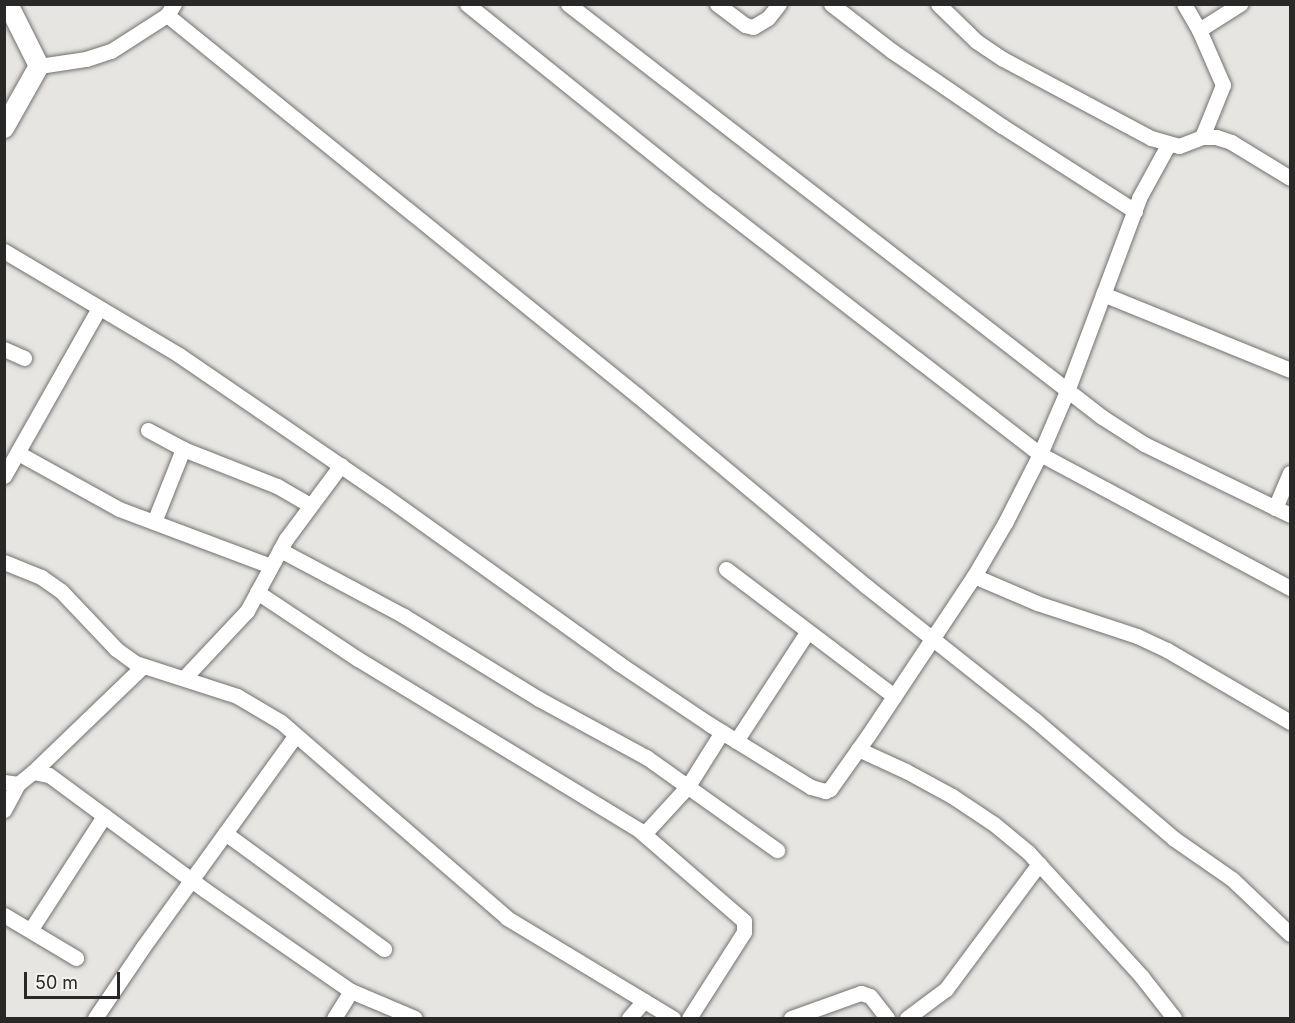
<!DOCTYPE html>
<style>
body{margin:0}
#map{position:relative;width:1295px;height:1023px;overflow:hidden;background:#e7e5e1;font-family:Inter,sans-serif}
div>[style]{position:absolute}
[style*='--x']{left:calc(var(--x)*1px);top:calc(var(--y)*1px);width:calc(var(--w)*1px);rotate:calc(var(--a)*1deg)}
.roads{filter:drop-shadow(0 0 2px #73716e) drop-shadow(0 0 2px #73716e)}
.minor>*{height:15px;margin:-7.5px;padding:0 7.5px;transform-origin:7.5px;border-radius:7.5px;background:#fff}
.tertiary>*{height:20px;margin:-10px;padding:0 10px;transform-origin:10px;border-radius:10px;background:#fff}
span{translate:-50% -50%;white-space:nowrap;text-align:center;line-height:1.15;-webkit-text-stroke:6px #f4f2ee;paint-order:stroke}
.frame{position:absolute;inset:0;border:6px solid #292826;pointer-events:none}
.scale{position:absolute;left:24px;top:972px;width:96px;height:27px;box-sizing:border-box;border:3px solid #292826;border-top:0;padding-left:8px;font-size:18px;line-height:21px;white-space:nowrap;color:#292826;-webkit-text-stroke:4px #f4f2ee;paint-order:stroke}
</style>
<div id="map">
<div class="roads">
<div class="minor">
<div style="--x:467;--y:4;--w:313;--a:38.8"></div>
<div style="--x:711;--y:200;--w:416;--a:37.7"></div>
<div style="--x:1040;--y:454;--w:284;--a:28.2"></div>
<div style="--x:568;--y:4;--w:675;--a:37.72"></div>
<div style="--x:1102;--y:417;--w:50;--a:32.7"></div>
<div style="--x:1144;--y:444;--w:162;--a:25.9"></div>
<div style="--x:717;--y:4;--w:35;--a:37"></div>
<div style="--x:745;--y:25;--w:8;--a:14"></div>
<div style="--x:753;--y:27;--w:17;--a:-31"></div>
<div style="--x:768;--y:18;--w:18;--a:-52"></div>
<div style="--x:831;--y:4;--w:77;--a:37.6"></div>
<div style="--x:892;--y:51;--w:133;--a:34.3"></div>
<div style="--x:1002;--y:126;--w:158;--a:32.6"></div>
<div style="--x:938;--y:4;--w:53;--a:44.2"></div>
<div style="--x:976;--y:41;--w:32;--a:34"></div>
<div style="--x:1003;--y:59;--w:168;--a:28.1"></div>
<div style="--x:1151;--y:138;--w:29;--a:16"></div>
<div style="--x:1179;--y:146;--w:25;--a:-21"></div>
<div style="--x:1202;--y:137;--w:14;--a:0"></div>
<div style="--x:1216;--y:137;--w:16;--a:18"></div>
<div style="--x:1231;--y:142;--w:69;--a:31.4"></div>
<div style="--x:1184;--y:4;--w:30;--a:60"></div>
<div style="--x:1199;--y:30;--w:60;--a:66.4"></div>
<div style="--x:1223;--y:85;--w:56;--a:112"></div>
<div style="--x:167;--y:15;--w:606;--a:38.97"></div>
<div style="--x:638;--y:396;--w:297;--a:39.8"></div>
<div style="--x:866;--y:586;--w:216;--a:38.4"></div>
<div style="--x:1035;--y:720;--w:182;--a:40.5"></div>
<div style="--x:1173;--y:838;--w:72;--a:34.8"></div>
<div style="--x:1232;--y:879;--w:80;--a:43.5"></div>
<div style="--x:1199;--y:30;--w:49;--a:-32.4"></div>
<div style="--x:39;--y:66;--w:48;--a:-8.5"></div>
<div style="--x:86;--y:59;--w:26;--a:-18"></div>
<div style="--x:111;--y:51;--w:67;--a:-32.7"></div>
<div style="--x:167;--y:15;--w:13;--a:-58"></div>
<div style="--x:4;--y:251;--w:204;--a:30.7"></div>
<div style="--x:179;--y:355;--w:250;--a:34.4"></div>
<div style="--x:385;--y:496;--w:287;--a:35.6"></div>
<div style="--x:618;--y:663;--w:110;--a:33.8"></div>
<div style="--x:709;--y:724;--w:120;--a:31.7"></div>
<div style="--x:811;--y:787;--w:15;--a:16"></div>
<div style="--x:825;--y:791;--w:5;--a:-22"></div>
<div style="--x:830;--y:789;--w:67;--a:-54.7"></div>
<div style="--x:869;--y:734;--w:190;--a:-56.4"></div>
<div style="--x:974;--y:576;--w:61;--a:-59.7"></div>
<div style="--x:1005;--y:523;--w:77;--a:-63.1"></div>
<div style="--x:1040;--y:454;--w:69;--a:-66.8"></div>
<div style="--x:1067;--y:391;--w:206;--a:-69.5"></div>
<div style="--x:1139;--y:198;--w:60;--a:-61.3"></div>
<div style="--x:1103;--y:294;--w:202;--a:22.1"></div>
<div style="--x:4;--y:349;--w:22;--a:24"></div>
<div style="--x:148;--y:430;--w:40;--a:28"></div>
<div style="--x:183;--y:449;--w:101;--a:21.5"></div>
<div style="--x:277;--y:486;--w:38;--a:30"></div>
<div style="--x:18;--y:453;--w:115;--a:29"></div>
<div style="--x:119;--y:509;--w:162;--a:20.6"></div>
<div style="--x:4;--y:476;--w:193;--a:-60.5"></div>
<div style="--x:1275;--y:508;--w:38;--a:-67"></div>
<div style="--x:154;--y:522;--w:79;--a:-68.3"></div>
<div style="--x:280;--y:550;--w:140;--a:28"></div>
<div style="--x:404;--y:616;--w:158;--a:31.6"></div>
<div style="--x:539;--y:699;--w:122;--a:28.5"></div>
<div style="--x:646;--y:757;--w:161;--a:35.4"></div>
<div style="--x:4;--y:562;--w:40;--a:22"></div>
<div style="--x:41;--y:577;--w:24;--a:35"></div>
<div style="--x:61;--y:591;--w:80;--a:46.5"></div>
<div style="--x:116;--y:649;--w:24;--a:36"></div>
<div style="--x:135;--y:663;--w:107;--a:17.9"></div>
<div style="--x:237;--y:696;--w:51;--a:30.6"></div>
<div style="--x:281;--y:722;--w:299;--a:40.9"></div>
<div style="--x:507;--y:918;--w:194;--a:31.1"></div>
<div style="--x:726;--y:569;--w:211;--a:37.1"></div>
<div style="--x:974;--y:576;--w:69;--a:23.2"></div>
<div style="--x:1037;--y:603;--w:105;--a:18.3"></div>
<div style="--x:1137;--y:636;--w:33;--a:25"></div>
<div style="--x:1167;--y:650;--w:143;--a:30.3"></div>
<div style="--x:257;--y:592;--w:121;--a:33.6"></div>
<div style="--x:358;--y:659;--w:329;--a:31.3"></div>
<div style="--x:639;--y:830;--w:139;--a:40.9"></div>
<div style="--x:744;--y:921;--w:11;--a:90"></div>
<div style="--x:744;--y:932;--w:102;--a:122.6"></div>
<div style="--x:184;--y:678;--w:92;--a:-46.8"></div>
<div style="--x:247;--y:611;--w:82;--a:-61.6"></div>
<div style="--x:286;--y:539;--w:92;--a:-53.4"></div>
<div style="--x:736;--y:741;--w:131;--a:-56.8"></div>
<div style="--x:858;--y:749;--w:53;--a:24.6"></div>
<div style="--x:906;--y:771;--w:52;--a:28.5"></div>
<div style="--x:952;--y:796;--w:50;--a:33.7"></div>
<div style="--x:994;--y:824;--w:44;--a:39.5"></div>
<div style="--x:1028;--y:852;--w:169;--a:47.6"></div>
<div style="--x:1142;--y:977;--w:52;--a:52"></div>
<div style="--x:33;--y:772;--w:153;--a:-43.9"></div>
<div style="--x:4;--y:782;--w:14;--a:8"></div>
<div style="--x:18;--y:784;--w:19;--a:-39"></div>
<div style="--x:33;--y:772;--w:16;--a:11"></div>
<div style="--x:49;--y:775;--w:194;--a:36.4"></div>
<div style="--x:205;--y:890;--w:178;--a:34.7"></div>
<div style="--x:351;--y:991;--w:32;--a:122"></div>
<div style="--x:4;--y:810;--w:30;--a:-62"></div>
<div style="--x:225;--y:833;--w:197;--a:36.1"></div>
<div style="--x:644;--y:834;--w:65;--a:-47.5"></div>
<div style="--x:688;--y:786;--w:64;--a:-57.8"></div>
<div style="--x:4;--y:915;--w:84;--a:30.8"></div>
<div style="--x:31;--y:929;--w:135;--a:-57.1"></div>
<div style="--x:351;--y:991;--w:69;--a:22.9"></div>
<div style="--x:95;--y:1018;--w:86;--a:-55.9"></div>
<div style="--x:143;--y:947;--w:261;--a:-54.2"></div>
<div style="--x:629;--y:1018;--w:23;--a:-49"></div>
<div style="--x:791;--y:1018;--w:74;--a:-19.7"></div>
<div style="--x:861;--y:993;--w:9;--a:18"></div>
<div style="--x:870;--y:996;--w:28;--a:52"></div>
<div style="--x:907;--y:1018;--w:49;--a:-36.6"></div>
<div style="--x:946;--y:989;--w:156;--a:-53.4"></div>
</div>
<div class="tertiary">
<div style="--x:4;--y:128;--w:71;--a:-60.6"></div>
<div style="--x:39;--y:66;--w:69;--a:-116.6"></div>
</div>
</div>
<div class="frame"></div>
<div class="scale">50 m</div>
</div>
